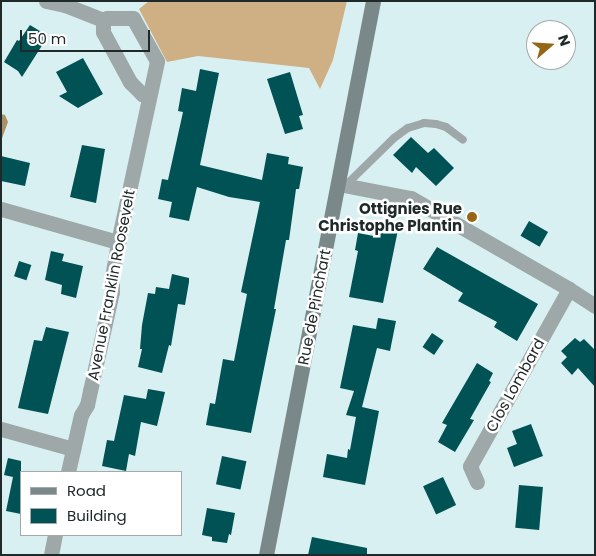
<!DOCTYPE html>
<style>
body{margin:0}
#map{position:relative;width:596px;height:556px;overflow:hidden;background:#d8f0f1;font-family:Poppins,sans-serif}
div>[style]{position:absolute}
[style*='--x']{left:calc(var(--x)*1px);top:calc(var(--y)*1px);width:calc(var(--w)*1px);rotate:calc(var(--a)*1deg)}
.forest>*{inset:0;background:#cfb084}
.water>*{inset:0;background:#ad8f65}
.building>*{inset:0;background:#005255;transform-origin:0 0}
.lane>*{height:8px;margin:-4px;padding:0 4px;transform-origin:4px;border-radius:4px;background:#9ea8a9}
.street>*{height:15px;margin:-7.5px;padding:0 7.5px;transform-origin:7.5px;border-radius:7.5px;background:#9ea8a9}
.secondary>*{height:15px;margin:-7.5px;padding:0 7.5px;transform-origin:7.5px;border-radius:7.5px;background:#7a8889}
.dots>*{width:14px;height:14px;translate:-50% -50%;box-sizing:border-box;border:2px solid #fff;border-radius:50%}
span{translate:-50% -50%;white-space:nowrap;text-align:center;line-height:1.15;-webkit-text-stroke:5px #fff;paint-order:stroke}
.poi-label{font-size:15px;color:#202929;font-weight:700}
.right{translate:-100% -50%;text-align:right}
.street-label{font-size:15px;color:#202929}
.frame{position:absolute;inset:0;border:2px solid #202929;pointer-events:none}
.legend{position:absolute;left:20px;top:471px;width:162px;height:65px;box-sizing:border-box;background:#fff;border:1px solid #a6a9a9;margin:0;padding:6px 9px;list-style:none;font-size:15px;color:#202929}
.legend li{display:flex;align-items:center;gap:10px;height:25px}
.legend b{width:25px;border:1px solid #a6a9a9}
.north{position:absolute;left:526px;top:20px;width:50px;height:50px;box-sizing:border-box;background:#fff;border:1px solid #a6a9a9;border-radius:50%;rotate:71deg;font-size:14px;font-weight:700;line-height:20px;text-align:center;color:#202929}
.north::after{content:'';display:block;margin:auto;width:18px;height:22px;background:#956615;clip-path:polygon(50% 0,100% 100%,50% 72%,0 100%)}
.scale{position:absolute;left:20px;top:30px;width:130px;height:22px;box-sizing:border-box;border:2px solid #202929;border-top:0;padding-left:6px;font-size:15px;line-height:18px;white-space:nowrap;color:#202929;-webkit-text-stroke:4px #fff;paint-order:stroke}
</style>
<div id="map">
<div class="forest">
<div style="clip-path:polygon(149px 1px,347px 1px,333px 60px,320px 89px,309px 68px,198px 56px,167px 62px,139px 9px)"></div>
</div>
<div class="water">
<div style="clip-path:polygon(1px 114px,5px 115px,8px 122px,1px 141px)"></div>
</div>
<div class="building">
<div style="clip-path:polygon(30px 25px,48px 36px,22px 77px,18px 71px,4px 62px,17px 40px,19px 41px)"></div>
<div style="clip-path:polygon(83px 58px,103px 94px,78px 108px,59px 96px,67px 92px,56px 72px)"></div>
<div style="clip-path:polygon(200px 69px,219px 73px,200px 165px,262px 180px,267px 153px,289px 157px,288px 164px,303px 167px,299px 189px,296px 189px,289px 240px,286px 240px,274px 309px,276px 309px,251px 433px,206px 425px,210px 403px,215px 404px,223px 359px,234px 361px,247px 294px,241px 292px,260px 202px,229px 197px,197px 187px,189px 221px,169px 217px,172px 202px,158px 199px,162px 179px,168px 180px,183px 112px,178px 111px,182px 88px,196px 91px)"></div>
<div style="clip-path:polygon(290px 72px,303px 115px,299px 116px,303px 129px,285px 134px,267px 79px)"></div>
<div style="clip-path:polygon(411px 137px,428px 153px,434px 148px,454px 168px,436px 186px,416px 167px,412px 173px,393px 155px)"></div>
<div style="clip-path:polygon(82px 145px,105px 149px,96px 203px,70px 197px)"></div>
<div style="clip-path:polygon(1px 156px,30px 163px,25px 186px,1px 181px)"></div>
<div style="left:529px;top:221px;width:22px;height:17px;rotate:30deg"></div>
<div style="clip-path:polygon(382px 222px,399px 225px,383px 303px,349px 297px,358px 251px,355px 250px,358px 233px,379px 237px)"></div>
<div style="clip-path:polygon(437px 247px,538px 304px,517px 341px,494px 327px,497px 322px,458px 301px,463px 293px,423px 269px)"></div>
<div style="clip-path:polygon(51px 251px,64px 254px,62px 261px,83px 266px,76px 298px,61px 294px,62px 285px,45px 280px)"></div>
<div style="left:19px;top:261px;width:13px;height:16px;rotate:18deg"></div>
<div style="clip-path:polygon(172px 274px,189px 278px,189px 282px,185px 305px,178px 304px,171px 346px,169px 345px,162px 373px,138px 367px,142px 349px,140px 349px,142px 325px,148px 293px,155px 294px,156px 287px,169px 289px)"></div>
<div style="clip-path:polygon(378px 318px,396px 321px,390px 351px,377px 348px,362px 407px,379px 411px,365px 485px,323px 477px,327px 454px,347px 458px,348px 449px,350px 450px,356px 417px,346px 415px,354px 391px,340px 388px,353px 325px,376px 329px)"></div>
<div style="clip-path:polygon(46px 327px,69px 332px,48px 414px,18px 408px,34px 340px,42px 341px)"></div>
<div style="left:432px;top:333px;width:14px;height:17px;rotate:34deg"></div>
<div style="clip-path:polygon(575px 338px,580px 342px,584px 339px,595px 350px,595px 387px,578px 368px,572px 375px,561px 363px,567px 357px,561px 351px)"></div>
<div style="clip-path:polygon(477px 363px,493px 373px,489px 381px,491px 382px,470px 419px,474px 420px,455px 452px,438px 442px,447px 425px,442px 423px)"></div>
<div style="clip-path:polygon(148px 389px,165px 392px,157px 426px,141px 422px,135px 456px,129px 454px,126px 471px,102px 466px,107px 440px,114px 441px,124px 395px,146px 399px)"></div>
<div style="clip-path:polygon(531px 424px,543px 456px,514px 467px,507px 448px,517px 444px,512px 431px)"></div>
<div style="left:222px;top:456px;width:25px;height:29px;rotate:12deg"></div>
<div style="clip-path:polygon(8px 458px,21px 461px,21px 514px,6px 511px,13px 477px,4px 475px)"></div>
<div style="left:443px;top:477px;width:31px;height:22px;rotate:65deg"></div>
<div style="left:519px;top:485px;width:24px;height:43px;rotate:5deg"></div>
<div style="clip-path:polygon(207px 508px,235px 513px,231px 535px,229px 534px,227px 543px,212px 541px,212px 537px,202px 535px)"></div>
<div style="clip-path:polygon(312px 537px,367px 548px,367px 555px,308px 555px)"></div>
</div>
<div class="lane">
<div style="--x:346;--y:185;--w:67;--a:-44.4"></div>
<div style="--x:394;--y:138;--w:17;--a:-36"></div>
<div style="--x:408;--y:128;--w:17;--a:-17"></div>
<div style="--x:424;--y:123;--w:12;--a:5"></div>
<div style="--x:436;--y:124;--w:10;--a:17"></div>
<div style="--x:446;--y:127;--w:21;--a:37"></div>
</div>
<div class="street">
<div style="--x:46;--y:1;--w:19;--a:12"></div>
<div style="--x:65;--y:5;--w:41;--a:21.5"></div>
<div style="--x:103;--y:20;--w:12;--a:90"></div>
<div style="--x:103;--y:32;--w:57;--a:61.6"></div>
<div style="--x:130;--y:82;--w:17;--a:45"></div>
<div style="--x:142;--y:94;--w:7;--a:16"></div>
<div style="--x:338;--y:184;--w:74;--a:10.9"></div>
<div style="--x:411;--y:198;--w:182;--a:29.9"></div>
<div style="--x:569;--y:289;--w:31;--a:33"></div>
<div style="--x:1;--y:209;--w:122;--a:15.8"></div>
<div style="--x:1;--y:429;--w:75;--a:15.5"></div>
<div style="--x:68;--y:472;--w:58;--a:-77.2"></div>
<div style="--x:81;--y:415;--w:12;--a:-59"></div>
<div style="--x:87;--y:405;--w:14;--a:-78"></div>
<div style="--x:90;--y:391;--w:101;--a:-77.5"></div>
<div style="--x:112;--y:292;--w:15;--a:-90"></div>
<div style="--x:112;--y:277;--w:36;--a:-80"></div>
<div style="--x:118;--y:242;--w:185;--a:-77.8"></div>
<div style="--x:157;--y:61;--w:49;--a:-119.2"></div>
<div style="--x:133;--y:18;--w:26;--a:180"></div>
<div style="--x:107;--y:18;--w:4;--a:153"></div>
<div style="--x:477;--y:482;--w:17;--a:-114"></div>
<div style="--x:470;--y:466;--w:203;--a:-60.8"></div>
<div style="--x:51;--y:555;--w:20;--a:-79"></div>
</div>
<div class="secondary">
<div style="--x:266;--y:555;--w:564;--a:-79.07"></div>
</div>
<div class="dots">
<div style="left:472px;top:217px;background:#956615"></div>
</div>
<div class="poi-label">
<span class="right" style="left:462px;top:217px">Ottignies Rue<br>Christophe Plantin</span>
</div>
<div class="street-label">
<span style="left:111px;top:285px;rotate:-79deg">Avenue Franklin Roosevelt</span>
<span style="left:314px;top:307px;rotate:-79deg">Rue de Pinchart</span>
<span style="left:515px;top:385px;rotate:-61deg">Clos Lombard</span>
</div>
<div class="frame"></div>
<ul class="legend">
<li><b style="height:6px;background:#7a8889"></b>Road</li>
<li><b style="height:14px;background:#005255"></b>Building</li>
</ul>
<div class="north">N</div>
<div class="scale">50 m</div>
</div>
